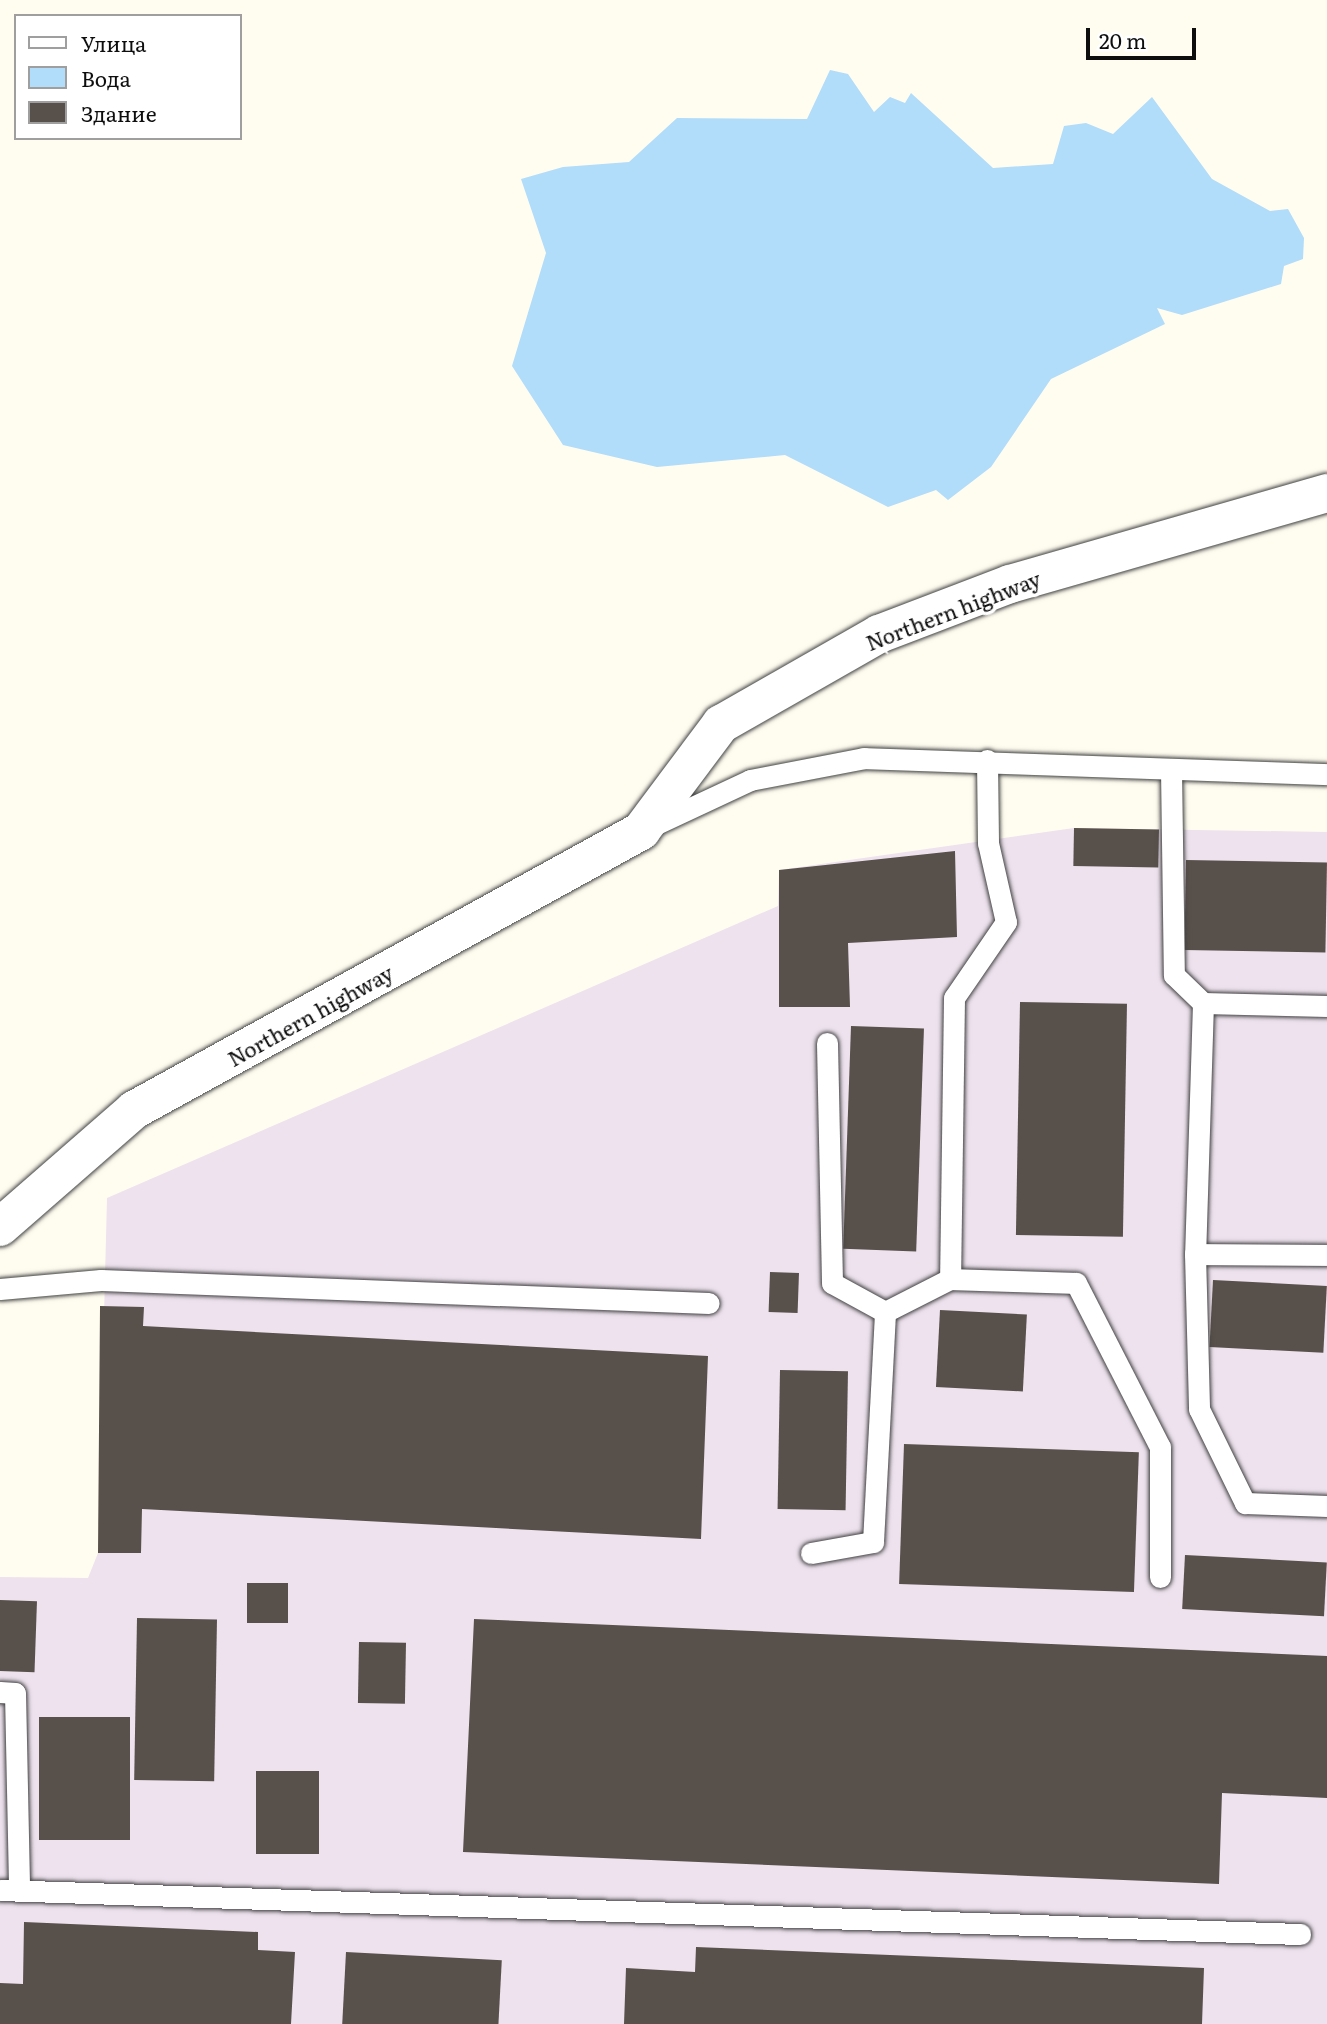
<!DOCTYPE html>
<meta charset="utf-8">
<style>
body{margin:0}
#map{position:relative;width:1327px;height:2024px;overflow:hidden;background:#fffdf0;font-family:Literata,serif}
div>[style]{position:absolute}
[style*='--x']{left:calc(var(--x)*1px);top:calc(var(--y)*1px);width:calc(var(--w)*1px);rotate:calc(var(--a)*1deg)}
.industrial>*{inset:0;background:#ede2ee}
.water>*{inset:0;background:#b1dcfa}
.building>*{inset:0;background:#58504a;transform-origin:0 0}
.roads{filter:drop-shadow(0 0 2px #414141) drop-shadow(0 0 2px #414141)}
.service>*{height:21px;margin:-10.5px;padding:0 10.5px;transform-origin:10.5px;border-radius:10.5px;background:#fff}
.minor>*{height:38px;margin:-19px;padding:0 19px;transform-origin:19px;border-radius:19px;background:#fff}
span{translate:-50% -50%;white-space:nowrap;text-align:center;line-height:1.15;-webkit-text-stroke:7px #fff;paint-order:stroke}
.street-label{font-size:21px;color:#0e0e0e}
.legend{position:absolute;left:14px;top:14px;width:228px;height:126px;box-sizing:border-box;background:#fff;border:2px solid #9f9f9f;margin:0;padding:9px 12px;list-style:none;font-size:21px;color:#0e0e0e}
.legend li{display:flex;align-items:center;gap:14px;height:35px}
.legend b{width:35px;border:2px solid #9f9f9f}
.scale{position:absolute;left:1086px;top:28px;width:110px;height:32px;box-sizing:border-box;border:4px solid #0e0e0e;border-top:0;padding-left:9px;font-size:21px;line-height:24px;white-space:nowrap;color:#0e0e0e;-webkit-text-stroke:5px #fff;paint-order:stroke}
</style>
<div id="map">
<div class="industrial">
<div style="clip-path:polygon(1074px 828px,1327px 832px,1327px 2024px,0 2024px,0 1577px,88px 1578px,98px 1553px,107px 1198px,778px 906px,779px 870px)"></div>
</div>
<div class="water">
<div style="clip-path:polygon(830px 70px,848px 74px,874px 112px,890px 97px,905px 103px,911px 93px,993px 168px,1053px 164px,1064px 126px,1086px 123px,1113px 134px,1152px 97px,1212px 179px,1270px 211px,1288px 209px,1304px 238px,1303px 259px,1284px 266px,1281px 284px,1182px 315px,1157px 308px,1165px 324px,1051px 379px,991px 467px,948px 500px,936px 490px,888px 507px,785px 455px,657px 467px,563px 445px,512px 366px,546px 253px,521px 179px,563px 167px,629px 162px,677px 118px,807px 119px)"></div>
</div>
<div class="building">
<div style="left:1074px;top:828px;width:85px;height:38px;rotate:1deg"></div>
<div style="clip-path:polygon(955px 851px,957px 937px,848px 943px,850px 1007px,779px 1007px,779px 870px)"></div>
<div style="left:1186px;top:860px;width:141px;height:90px;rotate:1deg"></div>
<div style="left:1020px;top:1002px;width:107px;height:233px;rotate:1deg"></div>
<div style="left:851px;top:1026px;width:73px;height:223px;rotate:2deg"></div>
<div style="left:770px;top:1272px;width:29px;height:40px;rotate:2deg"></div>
<div style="left:1213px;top:1280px;width:114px;height:67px;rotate:3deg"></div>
<div style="clip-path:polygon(100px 1306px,144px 1307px,143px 1326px,708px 1356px,701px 1539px,142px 1509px,141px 1553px,98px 1553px)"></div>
<div style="left:940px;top:1310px;width:87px;height:77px;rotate:3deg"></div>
<div style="left:780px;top:1370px;width:68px;height:139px;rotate:1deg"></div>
<div style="left:904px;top:1444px;width:235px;height:140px;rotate:2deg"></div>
<div style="left:1185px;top:1555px;width:142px;height:54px;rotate:3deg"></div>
<div style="left:247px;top:1583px;width:41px;height:40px"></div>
<div style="left:0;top:1600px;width:37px;height:71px;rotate:2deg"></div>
<div style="left:137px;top:1618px;width:80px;height:162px;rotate:1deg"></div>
<div style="clip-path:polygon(474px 1619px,1327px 1656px,1327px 1798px,1222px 1793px,1219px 1884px,463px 1852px)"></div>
<div style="left:359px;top:1642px;width:47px;height:61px;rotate:1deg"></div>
<div style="left:39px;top:1717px;width:91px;height:123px"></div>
<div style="left:256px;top:1771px;width:63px;height:83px"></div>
<div style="clip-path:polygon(24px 1922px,258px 1932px,258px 1950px,295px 1952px,291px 2024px,0 2024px,0 1983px,23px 1984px)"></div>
<div style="clip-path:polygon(696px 1947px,1204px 1968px,1202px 2024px,624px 2024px,626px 1968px,695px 1972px)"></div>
<div style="left:346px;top:1952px;width:156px;height:72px;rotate:3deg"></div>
</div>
<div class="roads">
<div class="service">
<div style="--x:987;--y:760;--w:83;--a:89.3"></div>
<div style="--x:988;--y:843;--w:81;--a:77.2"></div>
<div style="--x:1006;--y:922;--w:92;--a:124.4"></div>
<div style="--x:954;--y:998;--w:281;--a:90.8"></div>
<div style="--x:950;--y:1279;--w:126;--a:1.8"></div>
<div style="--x:1076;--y:1283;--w:184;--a:62.9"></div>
<div style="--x:1160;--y:1447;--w:130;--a:90"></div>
<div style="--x:1171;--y:769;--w:206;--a:89.2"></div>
<div style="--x:1174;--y:975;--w:40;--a:44"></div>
<div style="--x:1203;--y:1003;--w:251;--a:91.8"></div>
<div style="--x:1195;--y:1254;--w:155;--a:88.5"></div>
<div style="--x:1199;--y:1409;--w:105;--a:63.9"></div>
<div style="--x:1245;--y:1503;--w:82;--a:2.1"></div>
<div style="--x:652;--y:826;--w:108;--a:-25.1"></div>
<div style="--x:750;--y:780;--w:116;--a:-10.9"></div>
<div style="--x:864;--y:758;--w:463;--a:2"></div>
<div style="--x:1203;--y:1003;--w:124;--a:1.4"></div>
<div style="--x:827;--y:1043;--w:240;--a:88.8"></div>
<div style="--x:832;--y:1283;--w:60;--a:28.7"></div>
<div style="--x:885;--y:1312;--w:73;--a:-26.9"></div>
<div style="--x:1195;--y:1254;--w:132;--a:0.4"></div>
<div style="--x:0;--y:1289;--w:101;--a:-5.1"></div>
<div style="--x:101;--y:1280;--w:608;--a:2.17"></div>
<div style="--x:811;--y:1553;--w:63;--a:-10.1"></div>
<div style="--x:873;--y:1542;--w:230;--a:-87"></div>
<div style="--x:0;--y:1692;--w:15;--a:4"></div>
<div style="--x:15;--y:1693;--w:193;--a:88.8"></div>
<div style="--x:0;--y:1890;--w:1301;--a:1.94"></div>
</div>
<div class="minor">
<div style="--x:0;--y:1227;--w:178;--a:-41.1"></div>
<div style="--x:134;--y:1110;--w:579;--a:-28.82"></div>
<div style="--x:641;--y:831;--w:134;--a:-53.2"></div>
<div style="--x:721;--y:724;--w:182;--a:-29.7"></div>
<div style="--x:879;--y:634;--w:140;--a:-20.9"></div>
<div style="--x:1010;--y:584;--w:330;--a:-16"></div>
</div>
</div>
<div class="street-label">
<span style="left:953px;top:610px;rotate:-21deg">Northern highway</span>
<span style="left:310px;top:1015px;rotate:-29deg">Northern highway</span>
</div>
<ul class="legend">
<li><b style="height:9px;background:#fff"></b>Улица</li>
<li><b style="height:19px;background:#b1dcfa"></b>Вода</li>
<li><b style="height:19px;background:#58504a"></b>Здание</li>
</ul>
<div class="scale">20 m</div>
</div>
